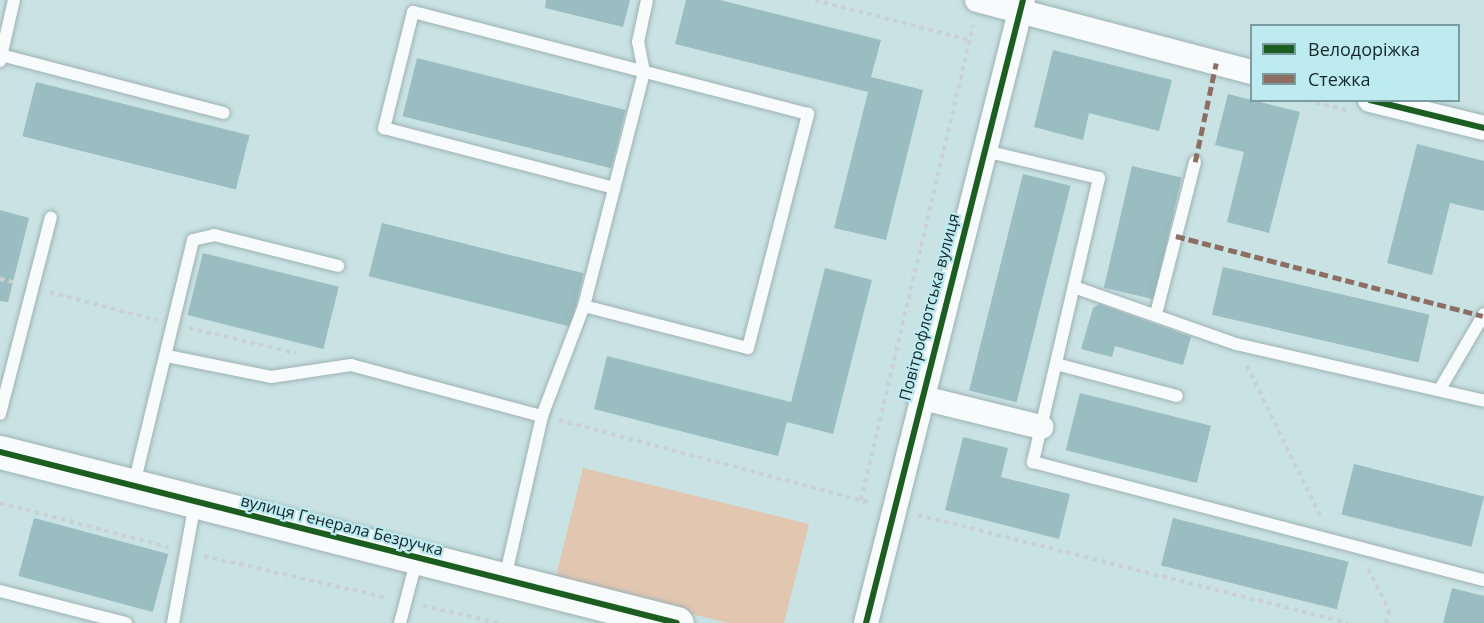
<!DOCTYPE html>
<meta charset="utf-8">
<style>
body{margin:0}
#map{position:relative;width:1484px;height:623px;overflow:hidden;background:#c9e2e4;font-family:"Open Sans",sans-serif}
div>[style]{position:absolute}
[style*='--x']{left:calc(var(--x)*1px);top:calc(var(--y)*1px);width:calc(var(--w)*1px);rotate:calc(var(--a)*1deg)}
.green>*{inset:0;background:#e1c6b0}
.building>*{inset:0;background:#99bdc1;transform-origin:0 0}
.path>*{height:4px;margin-top:-2px;transform-origin:0;background:repeating-linear-gradient(90deg,#cad1d1 0 4.5px,transparent 0 9px)}
.roads{filter:drop-shadow(0 0 2px #9eb1b3) drop-shadow(0 0 2px #9eb1b3)}
.lane>*{height:12px;margin:-6px;padding:0 6px;transform-origin:6px;border-radius:6px;background:#f7fbfb}
.street>*{height:24px;margin:-12px;padding:0 12px;transform-origin:12px;border-radius:12px;background:#f7fbfb}
.secondary>*{height:33px;margin:-16.5px;padding:0 16.5px;transform-origin:16.5px;border-radius:16.5px;background:#f7fbfb}
.quiet>*{height:4.5px;margin-top:-2.25px;transform-origin:0;background:repeating-linear-gradient(90deg,#8d6e63 0 9px,transparent 0 13.5px)}
.cycleway>*{height:6px;margin:-3px;padding:0 3px;transform-origin:3px;border-radius:3px;background:#1b5e20}
span{translate:-50% -50%;white-space:nowrap;text-align:center;line-height:1.15;-webkit-text-stroke:4.5px #bdebf0;paint-order:stroke}
.street-label{font-size:16px;color:#17282b}
.legend{position:absolute;left:1250px;top:24px;width:210px;height:78px;box-sizing:border-box;background:#bdebf0;border:2px solid #7b9da1;margin:0;padding:8px 10px;list-style:none;font-size:18px;color:#17282b}
.legend li{display:flex;align-items:center;gap:12px;height:30px}
.legend b{width:30px;border:2px solid #7b9da1}
</style>
<div id="map">
<div class="green">
<div style="clip-path:polygon(583px 468px,809px 524px,784px 623px,728px 623px,555px 580px)"></div>
</div>
<div class="building">
<div style="clip-path:polygon(546px 0,630px 0,623px 27px,545px 8px)"></div>
<div style="clip-path:polygon(686px 0,720px 0,881px 40px,871px 77px,923px 90px,886px 240px,834px 228px,868px 92px,675px 44px)"></div>
<div style="clip-path:polygon(1053px 50px,1172px 80px,1159px 131px,1089px 113px,1083px 140px,1034px 127px)"></div>
<div style="left:417px;top:58px;width:215px;height:60px;rotate:14deg"></div>
<div style="left:36px;top:82px;width:220px;height:56px;rotate:14deg"></div>
<div style="clip-path:polygon(1228px 94px,1300px 112px,1269px 233px,1227px 222px,1244px 152px,1215px 145px)"></div>
<div style="clip-path:polygon(1417px 144px,1484px 161px,1484px 211px,1450px 203px,1432px 275px,1387px 263px)"></div>
<div style="left:1132px;top:166px;width:51px;height:125px;rotate:13deg"></div>
<div style="left:1023px;top:174px;width:49px;height:223px;rotate:14deg"></div>
<div style="clip-path:polygon(0 210px,29px 218px,8px 302px,0 301px)"></div>
<div style="left:382px;top:223px;width:208px;height:55px;rotate:14deg"></div>
<div style="left:203px;top:253px;width:140px;height:64px;rotate:14deg"></div>
<div style="left:1223px;top:267px;width:212px;height:49px;rotate:13deg"></div>
<div style="clip-path:polygon(825px 268px,872px 280px,833px 434px,787px 422px,778px 456px,594px 409px,607px 356px,791px 402px)"></div>
<div style="clip-path:polygon(1099px 304px,1191px 337px,1183px 365px,1115px 346px,1112px 357px,1081px 349px,1093px 308px)"></div>
<div style="left:1080px;top:393px;width:135px;height:59px;rotate:14deg"></div>
<div style="clip-path:polygon(963px 437px,1008px 448px,1001px 477px,1070px 494px,1059px 539px,945px 510px)"></div>
<div style="left:1354px;top:464px;width:134px;height:52px;rotate:14deg"></div>
<div style="left:34px;top:518px;width:139px;height:60px;rotate:15deg"></div>
<div style="left:1173px;top:518px;width:181px;height:49px;rotate:14deg"></div>
<div style="clip-path:polygon(1452px 588px,1484px 596px,1484px 623px,1443px 623px)"></div>
</div>
<div class="path">
<div style="--x:815;--y:0;--w:160;--a:14.5"></div>
<div style="--x:1307;--y:100;--w:43;--a:14.7"></div>
<div style="--x:0;--y:279;--w:17;--a:13"></div>
<div style="--x:50;--y:292;--w:110;--a:14.8"></div>
<div style="--x:189;--y:328;--w:110;--a:13.2"></div>
<div style="--x:1247;--y:366;--w:169;--a:64"></div>
<div style="--x:559;--y:420;--w:322;--a:14.9"></div>
<div style="--x:861;--y:500;--w:488;--a:-76.7"></div>
<div style="--x:0;--y:503;--w:174;--a:14.7"></div>
<div style="--x:918;--y:515;--w:443;--a:14.1"></div>
<div style="--x:204;--y:556;--w:188;--a:12.9"></div>
<div style="--x:1368;--y:569;--w:46;--a:62.9"></div>
<div style="--x:1389;--y:610;--w:13;--a:103"></div>
<div style="--x:423;--y:606;--w:78;--a:12.6"></div>
</div>
<div class="roads">
<div class="lane">
<div style="--x:1;--y:55;--w:230;--a:14.6"></div>
<div style="--x:0;--y:61;--w:63;--a:-77.1"></div>
<div style="--x:985;--y:151;--w:117;--a:13.3"></div>
<div style="--x:1099;--y:178;--w:292;--a:103.1"></div>
<div style="--x:1033;--y:462;--w:466;--a:14.7"></div>
<div style="--x:1074;--y:287;--w:172;--a:19.4"></div>
<div style="--x:1236;--y:344;--w:254;--a:12.9"></div>
<div style="--x:584;--y:306;--w:169;--a:14.4"></div>
<div style="--x:748;--y:348;--w:242;--a:-75.6"></div>
<div style="--x:808;--y:114;--w:408;--a:-165.5"></div>
<div style="--x:413;--y:12;--w:120;--a:104"></div>
<div style="--x:384;--y:128;--w:238;--a:14.6"></div>
<div style="--x:1156;--y:314;--w:157;--a:-75.6"></div>
<div style="--x:167;--y:356;--w:106;--a:11.4"></div>
<div style="--x:271;--y:377;--w:81;--a:-8.5"></div>
<div style="--x:351;--y:365;--w:198;--a:15"></div>
<div style="--x:1056;--y:364;--w:125;--a:14.8"></div>
<div style="--x:1440;--y:389;--w:87;--a:-59.6"></div>
<div style="--x:0;--y:414;--w:203;--a:-75.5"></div>
<div style="--x:134;--y:484;--w:251;--a:-76.4"></div>
<div style="--x:193;--y:240;--w:22;--a:-13"></div>
<div style="--x:214;--y:235;--w:128;--a:14"></div>
<div style="--x:505;--y:578;--w:166;--a:-77.1"></div>
<div style="--x:542;--y:416;--w:118;--a:-69.1"></div>
<div style="--x:584;--y:306;--w:242;--a:-75.6"></div>
<div style="--x:644;--y:72;--w:31;--a:-101"></div>
<div style="--x:638;--y:42;--w:43;--a:-77.9"></div>
<div style="--x:0;--y:591;--w:130;--a:14.3"></div>
<div style="--x:173;--y:623;--w:122;--a:-79.6"></div>
<div style="--x:400;--y:623;--w:67;--a:-75.3"></div>
</div>
<div class="street">
<div style="--x:977;--y:0;--w:284;--a:14.7"></div>
<div style="--x:1370;--y:100;--w:117;--a:13.8"></div>
<div style="--x:919;--y:397;--w:126;--a:13.8"></div>
<div style="--x:866;--y:623;--w:642;--a:-75.86"></div>
</div>
<div class="secondary">
<div style="--x:0;--y:452;--w:698;--a:14.18"></div>
</div>
</div>
<div class="quiet">
<div style="--x:1195;--y:162;--w:101;--a:-78"></div>
<div style="--x:1176;--y:236;--w:317;--a:14.6"></div>
</div>
<div class="cycleway">
<div style="--x:1370;--y:100;--w:117;--a:13.8"></div>
<div style="--x:0;--y:452;--w:698;--a:14.18"></div>
<div style="--x:866;--y:623;--w:642;--a:-75.86"></div>
</div>
<div class="street-label">
<span style="left:929px;top:307px;rotate:-75deg">Повітрофлотська вулиця</span>
<span style="left:342px;top:525px;rotate:14deg">вулиця Генерала Безручка</span>
</div>
<ul class="legend">
<li><b style="height:8px;background:#1b5e20"></b>Велодоріжка</li>
<li><b style="height:8px;background:#8d6e63"></b>Стежка</li>
</ul>
</div>
